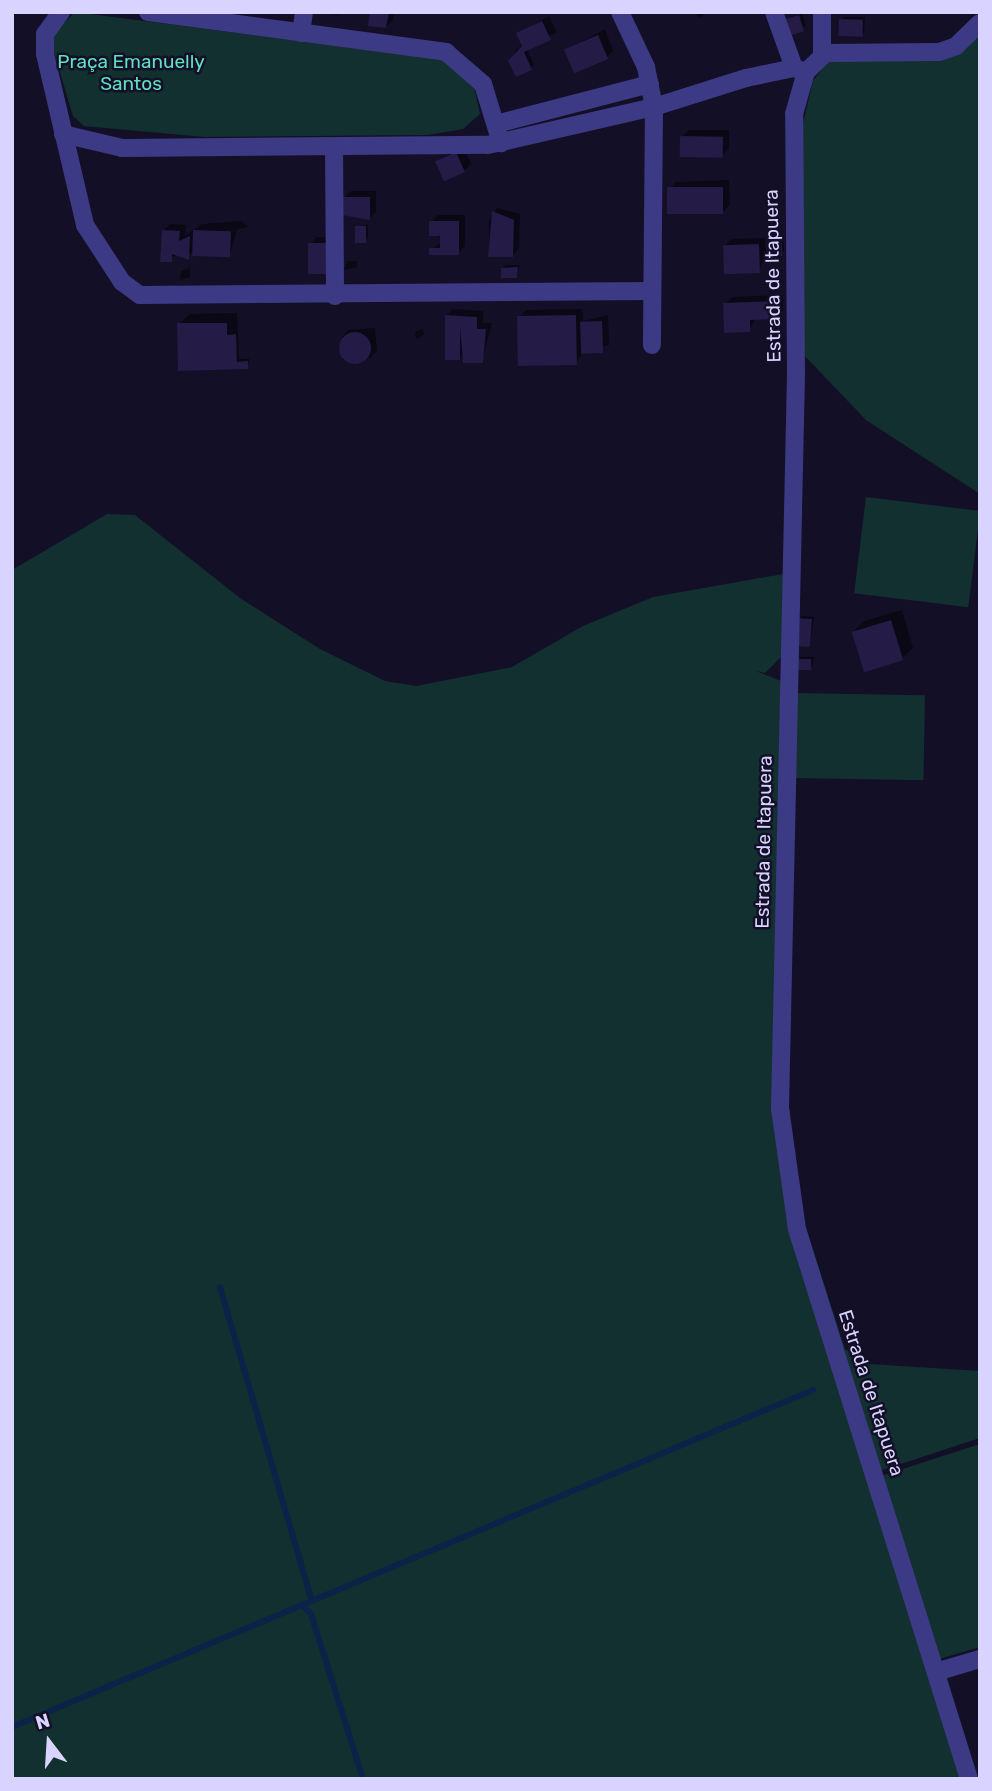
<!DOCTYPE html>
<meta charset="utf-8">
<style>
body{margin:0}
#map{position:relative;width:992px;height:1791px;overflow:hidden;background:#130f26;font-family:Rubik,sans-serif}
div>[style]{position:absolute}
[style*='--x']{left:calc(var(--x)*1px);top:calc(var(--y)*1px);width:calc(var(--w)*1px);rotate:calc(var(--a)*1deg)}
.green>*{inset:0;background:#12302f;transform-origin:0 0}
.shadow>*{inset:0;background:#0007}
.stream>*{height:6px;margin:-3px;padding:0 3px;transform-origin:3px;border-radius:3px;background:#0c2248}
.building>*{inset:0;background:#241b47;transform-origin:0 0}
.round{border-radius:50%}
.minor>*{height:18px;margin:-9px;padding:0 9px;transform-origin:9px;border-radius:9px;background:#3d3a85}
span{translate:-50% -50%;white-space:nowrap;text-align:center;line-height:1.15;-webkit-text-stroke:5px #130f26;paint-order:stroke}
.park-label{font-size:19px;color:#5fe0c0}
.street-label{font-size:19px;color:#d9d4ff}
.frame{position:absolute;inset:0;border:14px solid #d9d4ff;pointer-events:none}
.north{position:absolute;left:14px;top:1707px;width:70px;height:70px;-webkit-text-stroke:5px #130f26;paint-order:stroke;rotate:343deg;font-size:19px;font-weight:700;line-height:28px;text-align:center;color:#d9d4ff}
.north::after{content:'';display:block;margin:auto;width:24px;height:32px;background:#d9d4ff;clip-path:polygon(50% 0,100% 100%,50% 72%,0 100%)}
</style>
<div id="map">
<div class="green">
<div style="clip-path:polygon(75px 12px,446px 60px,473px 82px,480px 114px,463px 129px,428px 135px,204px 137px,84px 126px,73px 116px,53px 49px,54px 33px)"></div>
<div style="clip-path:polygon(980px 33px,980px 494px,866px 420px,801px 352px,801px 132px,813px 81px,828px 61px,934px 58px)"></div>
<div style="left:866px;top:497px;width:115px;height:97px;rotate:7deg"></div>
<div style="clip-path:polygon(107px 514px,135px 515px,240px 598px,320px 649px,385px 681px,416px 686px,512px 667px,583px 626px,653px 597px,783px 574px,782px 656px,765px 673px,756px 671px,781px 681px,787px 1079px,796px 1197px,845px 1349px,869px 1364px,980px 1371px,980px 1438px,867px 1475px,961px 1779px,12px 1779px,12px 570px)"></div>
<div style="left:795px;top:693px;width:130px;height:85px;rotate:1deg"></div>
<div style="clip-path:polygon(980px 1444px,980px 1647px,939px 1659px,881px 1476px)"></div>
</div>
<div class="shadow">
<div style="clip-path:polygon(312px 12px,341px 12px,339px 15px)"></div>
<div style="clip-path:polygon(372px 12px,394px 12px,393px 20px,386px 27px)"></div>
<div style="clip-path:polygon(695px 12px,709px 12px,699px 18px)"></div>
<div style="clip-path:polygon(802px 13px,806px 26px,791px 34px,787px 21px)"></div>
<div style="clip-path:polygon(549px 16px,557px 32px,527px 49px,534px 65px,517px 75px,515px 51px,523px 45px,518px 34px)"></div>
<div style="clip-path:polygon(844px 17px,865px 17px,864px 33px,841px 20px)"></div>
<div style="clip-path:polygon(605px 29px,613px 51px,607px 57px,566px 50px)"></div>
<div style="clip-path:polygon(689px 130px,729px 130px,729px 149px,722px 155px,682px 137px)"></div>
<div style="clip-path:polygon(463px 146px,471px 164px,464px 171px,437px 161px)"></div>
<div style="clip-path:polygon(729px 180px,730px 205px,723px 212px,669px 189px,676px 182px)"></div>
<div style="clip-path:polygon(351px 191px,376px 191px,376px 212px,369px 219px,344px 198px)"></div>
<div style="clip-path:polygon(497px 208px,520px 214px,519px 249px,512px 256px,489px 255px,489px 221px)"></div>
<div style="clip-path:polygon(438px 215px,465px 215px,465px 246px,458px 253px,431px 249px,442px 242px,431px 222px)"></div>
<div style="clip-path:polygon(241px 221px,249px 227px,237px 229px,230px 255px,185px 253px,162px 259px,163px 231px,170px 224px,186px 225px,185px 236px,202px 224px)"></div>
<div style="clip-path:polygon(368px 224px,368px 238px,365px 241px,357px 227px)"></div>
<div style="clip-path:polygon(317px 237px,334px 237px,334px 265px,310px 244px)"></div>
<div style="clip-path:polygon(765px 238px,765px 247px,784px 241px,784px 251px,765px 255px,759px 271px,725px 246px,731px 239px)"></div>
<div style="clip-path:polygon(347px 261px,357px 261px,357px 267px,344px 270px)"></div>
<div style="clip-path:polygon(520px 265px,517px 276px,503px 268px,506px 265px)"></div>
<div style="clip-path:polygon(190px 268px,190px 277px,180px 280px,181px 271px)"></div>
<div style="clip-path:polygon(783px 295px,783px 311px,756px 318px,749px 330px,725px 304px,732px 297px)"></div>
<div style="clip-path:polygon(453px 309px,483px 311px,483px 323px,492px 323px,482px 361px,465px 353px,460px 358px,447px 315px)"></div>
<div style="clip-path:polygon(582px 309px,583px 321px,608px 315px,609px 345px,583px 352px,576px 363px,519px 317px,526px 310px)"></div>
<div style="clip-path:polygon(237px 313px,239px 359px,250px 359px,247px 367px,180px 369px,179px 324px,190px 314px)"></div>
<div style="clip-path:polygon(375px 328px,377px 351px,370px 358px,343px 360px,342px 337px,348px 330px)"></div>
<div style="clip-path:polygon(423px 329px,424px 335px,416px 339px,415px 332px)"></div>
<div style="clip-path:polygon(902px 610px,913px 648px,902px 658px,854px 631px,864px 621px)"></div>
<div style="clip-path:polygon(802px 616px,814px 617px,810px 645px,799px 619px)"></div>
<div style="clip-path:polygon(814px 657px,811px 668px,798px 660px,801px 657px)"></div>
</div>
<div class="stream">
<div style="--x:220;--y:1287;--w:327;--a:73.7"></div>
<div style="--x:302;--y:1605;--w:13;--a:45"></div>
<div style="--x:311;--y:1614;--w:173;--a:72.5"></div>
<div style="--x:12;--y:1727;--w:869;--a:-22.82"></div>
</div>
<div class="building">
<div style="clip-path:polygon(370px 12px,389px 12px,386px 28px,368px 26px)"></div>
<div style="left:799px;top:15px;width:17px;height:15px;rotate:73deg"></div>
<div style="left:839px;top:19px;width:24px;height:17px;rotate:2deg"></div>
<div style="clip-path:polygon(542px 21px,551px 40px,524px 52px,532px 70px,516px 77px,508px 61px,522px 46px,516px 33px)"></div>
<div style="left:598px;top:35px;width:26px;height:37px;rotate:67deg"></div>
<div style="left:680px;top:136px;width:43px;height:21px;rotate:1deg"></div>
<div style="left:456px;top:152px;width:22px;height:23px;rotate:66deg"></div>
<div style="left:723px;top:187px;width:27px;height:56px;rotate:90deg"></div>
<div style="clip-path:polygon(342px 197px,370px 197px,370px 220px,342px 215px)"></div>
<div style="clip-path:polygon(492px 211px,514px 220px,513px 257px,488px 257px)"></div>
<div style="clip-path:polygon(429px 221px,459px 221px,459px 255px,429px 255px,429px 248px,440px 248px,440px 236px,429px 236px)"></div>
<div style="left:355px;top:226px;width:11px;height:17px"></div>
<div style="clip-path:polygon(162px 230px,180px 231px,179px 241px,190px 236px,189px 260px,172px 254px,172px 262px,160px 262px)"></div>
<div style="left:193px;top:230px;width:38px;height:26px;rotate:2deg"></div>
<div style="left:308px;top:243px;width:20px;height:31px"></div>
<div style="left:782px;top:243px;width:13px;height:16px;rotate:90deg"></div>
<div style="left:759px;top:244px;width:29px;height:36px;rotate:88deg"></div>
<div style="clip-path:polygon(518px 267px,517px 278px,501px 278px,501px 268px)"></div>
<div style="clip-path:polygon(777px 301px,777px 319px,750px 320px,750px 332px,724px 333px,723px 303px)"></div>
<div style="clip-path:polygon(445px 315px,477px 317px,477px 329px,486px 329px,483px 363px,463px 363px,460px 326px,460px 360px,445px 360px)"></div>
<div style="left:576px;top:315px;width:50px;height:59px;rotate:89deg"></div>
<div style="left:602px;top:321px;width:32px;height:22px;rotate:88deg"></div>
<div style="clip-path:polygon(177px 323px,227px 323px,227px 335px,236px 334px,237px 362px,248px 361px,248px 369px,178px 371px)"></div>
<div class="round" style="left:339px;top:332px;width:32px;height:32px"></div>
<div style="left:797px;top:618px;width:15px;height:28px;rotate:4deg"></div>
<div style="left:891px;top:620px;width:42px;height:41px;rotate:73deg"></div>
<div style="left:796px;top:659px;width:15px;height:11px"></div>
</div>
<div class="minor">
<div style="--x:61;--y:12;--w:27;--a:126"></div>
<div style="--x:45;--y:34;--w:20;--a:90"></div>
<div style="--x:45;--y:54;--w:176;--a:76.8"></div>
<div style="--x:85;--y:225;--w:68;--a:57"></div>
<div style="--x:122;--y:282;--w:22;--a:36"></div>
<div style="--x:140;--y:295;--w:512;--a:-0.45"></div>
<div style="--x:148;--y:12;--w:301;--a:7.6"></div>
<div style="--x:446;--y:52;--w:49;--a:40.9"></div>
<div style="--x:483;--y:84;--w:62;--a:73"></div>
<div style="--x:620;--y:12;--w:61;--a:64.7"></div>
<div style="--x:646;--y:67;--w:41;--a:78.7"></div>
<div style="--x:654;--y:107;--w:238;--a:90.5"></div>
<div style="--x:774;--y:12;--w:59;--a:70.3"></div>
<div style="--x:301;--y:33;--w:21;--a:-82"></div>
<div style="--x:822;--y:55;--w:43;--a:-90"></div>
<div style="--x:496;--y:124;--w:159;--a:-14.6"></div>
<div style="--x:63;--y:134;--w:61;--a:13.3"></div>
<div style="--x:122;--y:148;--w:366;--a:-0.5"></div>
<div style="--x:488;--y:145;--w:170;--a:-12.9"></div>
<div style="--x:654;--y:107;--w:96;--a:-17.5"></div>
<div style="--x:746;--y:78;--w:49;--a:-11.8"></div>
<div style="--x:794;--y:68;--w:13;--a:18"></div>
<div style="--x:334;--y:146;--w:150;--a:89.6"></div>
<div style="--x:936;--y:1672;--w:46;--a:-16.5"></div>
<div style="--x:969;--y:1779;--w:576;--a:-107.37"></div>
<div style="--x:797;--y:1229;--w:122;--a:-98"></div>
<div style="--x:780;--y:1108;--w:736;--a:-88.75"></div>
<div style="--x:796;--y:372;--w:258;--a:-90.4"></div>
<div style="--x:794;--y:114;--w:44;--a:-74.1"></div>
<div style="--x:806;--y:72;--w:28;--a:-44"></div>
<div style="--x:826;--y:53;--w:113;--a:-0.5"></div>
<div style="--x:939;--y:52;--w:18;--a:-19"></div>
<div style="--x:956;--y:46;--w:33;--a:-44"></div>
</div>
<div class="park-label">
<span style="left:131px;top:73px">Praça Emanuelly<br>Santos</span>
</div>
<div class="street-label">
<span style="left:773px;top:276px;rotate:-91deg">Estrada de Itapuera</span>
<span style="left:764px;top:842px;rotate:-89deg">Estrada de Itapuera</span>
<span style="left:871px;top:1393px;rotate:72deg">Estrada de Itapuera</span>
</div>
<div class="frame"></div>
<div class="north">N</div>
</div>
